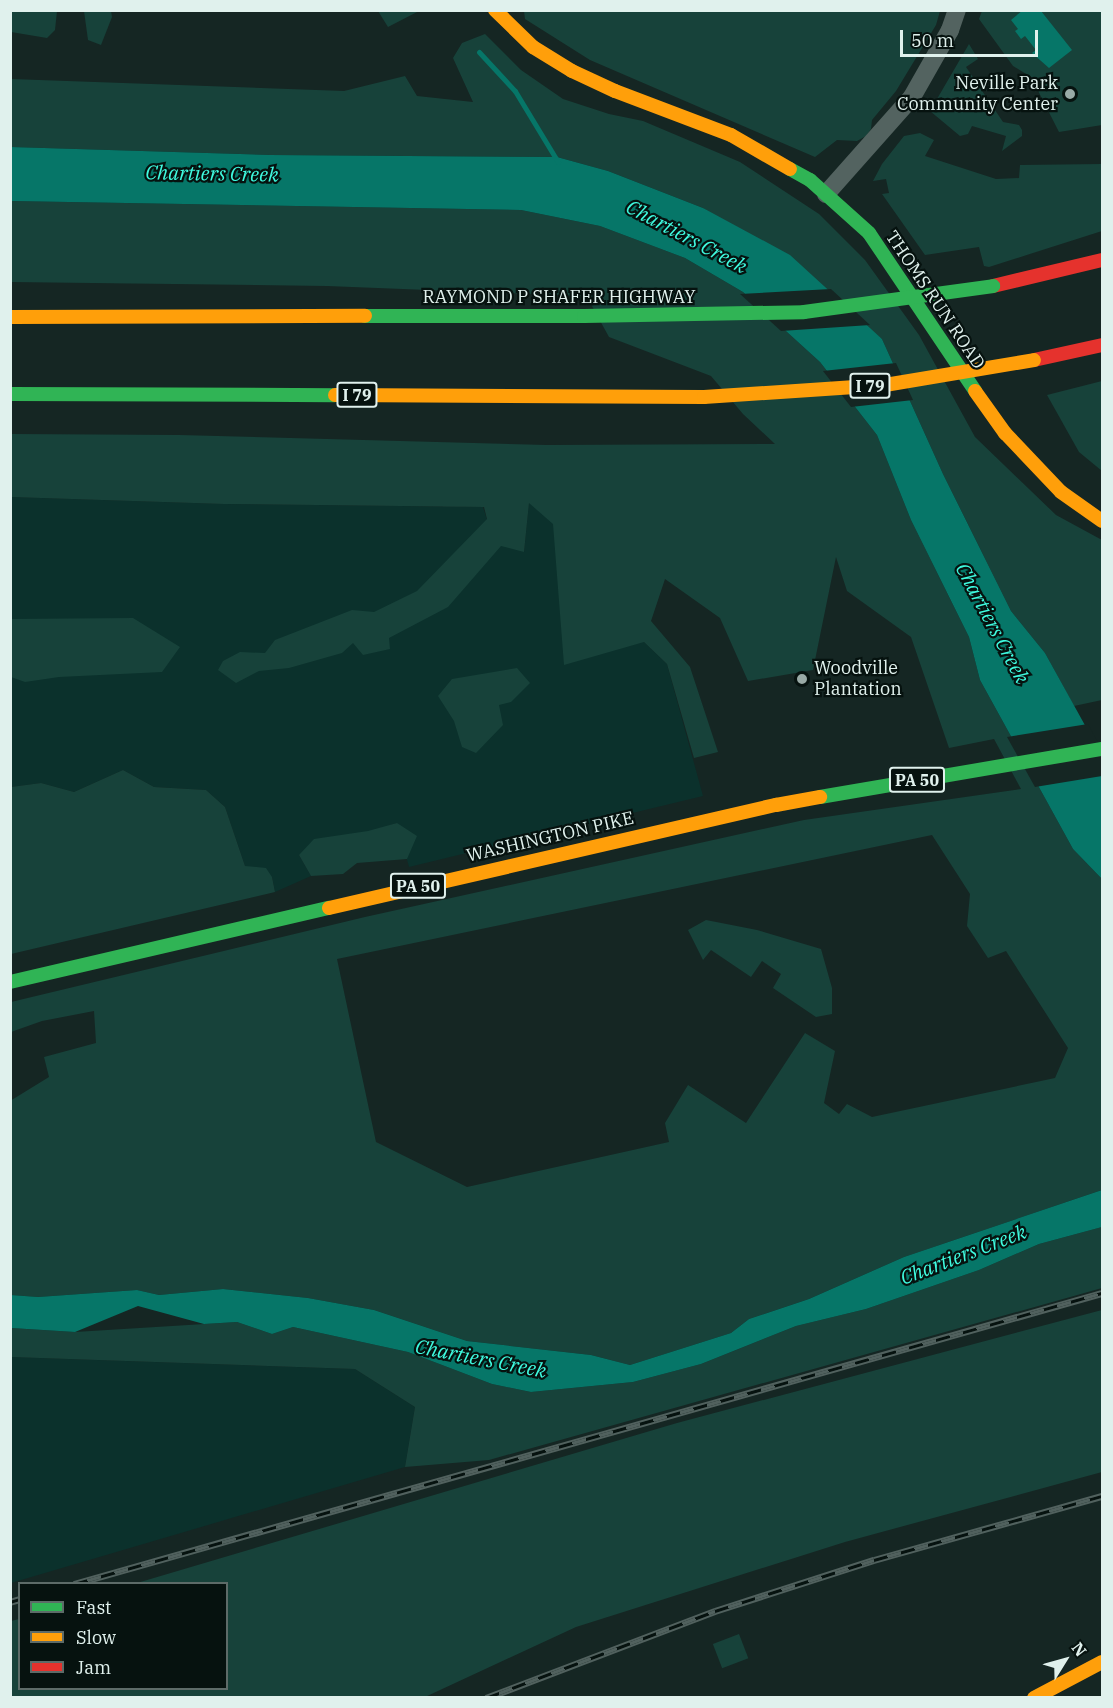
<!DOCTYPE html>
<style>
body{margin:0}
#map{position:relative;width:1113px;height:1708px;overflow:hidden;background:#152623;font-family:"IBM Plex Serif",serif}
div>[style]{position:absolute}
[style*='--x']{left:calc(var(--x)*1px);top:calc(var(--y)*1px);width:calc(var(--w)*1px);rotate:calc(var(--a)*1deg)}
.built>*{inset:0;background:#0b312c}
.green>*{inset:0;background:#17423a;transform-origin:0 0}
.water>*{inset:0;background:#067668}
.pier>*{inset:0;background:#152623}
.stream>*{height:5px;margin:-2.5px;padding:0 2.5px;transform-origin:2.5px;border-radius:2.5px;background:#067668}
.street>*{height:18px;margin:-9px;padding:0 9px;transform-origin:9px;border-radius:9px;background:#536360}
.fast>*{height:14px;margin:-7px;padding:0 7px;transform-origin:7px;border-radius:7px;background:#30b455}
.slow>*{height:14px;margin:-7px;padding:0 7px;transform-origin:7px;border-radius:7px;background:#ff9f0a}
.jam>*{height:14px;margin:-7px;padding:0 7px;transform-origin:7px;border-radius:7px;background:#e5322d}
.rail>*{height:7px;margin-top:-3.5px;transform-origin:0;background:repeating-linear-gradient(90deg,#06120f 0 14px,#51615e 0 28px);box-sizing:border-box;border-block:2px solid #51615e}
.fast-bridge>*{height:14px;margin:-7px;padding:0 7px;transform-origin:7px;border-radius:7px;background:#30b455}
.slow-bridge>*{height:14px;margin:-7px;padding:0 7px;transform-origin:7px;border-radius:7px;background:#ff9f0a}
.dots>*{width:16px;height:16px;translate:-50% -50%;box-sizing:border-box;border:3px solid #06120f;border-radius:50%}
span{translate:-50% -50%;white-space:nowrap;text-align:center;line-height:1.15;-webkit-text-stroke:4.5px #06120f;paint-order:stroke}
.shield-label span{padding:2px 4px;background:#06120f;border:2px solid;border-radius:4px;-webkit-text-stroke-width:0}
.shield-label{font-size:16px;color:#e0f1ed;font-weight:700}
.poi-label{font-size:18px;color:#e0f1ed}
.right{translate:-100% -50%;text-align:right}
.left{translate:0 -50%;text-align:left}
.street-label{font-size:18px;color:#e0f1ed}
.water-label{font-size:20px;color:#3ffbe0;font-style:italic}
.frame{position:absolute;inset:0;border:12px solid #e0f1ed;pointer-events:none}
.legend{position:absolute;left:18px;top:1582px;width:210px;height:108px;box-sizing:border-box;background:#06120f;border:2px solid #5d6b68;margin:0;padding:8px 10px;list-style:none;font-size:18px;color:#e0f1ed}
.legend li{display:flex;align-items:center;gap:12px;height:30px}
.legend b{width:30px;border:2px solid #5d6b68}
.north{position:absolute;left:1035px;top:1630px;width:60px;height:60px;-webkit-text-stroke:4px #06120f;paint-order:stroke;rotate:53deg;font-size:16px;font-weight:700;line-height:24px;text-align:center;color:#e0f1ed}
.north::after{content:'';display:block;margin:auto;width:21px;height:27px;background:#e0f1ed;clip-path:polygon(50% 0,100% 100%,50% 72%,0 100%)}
.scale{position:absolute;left:900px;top:30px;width:138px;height:27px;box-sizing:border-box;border:3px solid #e0f1ed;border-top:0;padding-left:8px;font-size:18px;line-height:21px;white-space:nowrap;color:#e0f1ed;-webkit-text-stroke:4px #06120f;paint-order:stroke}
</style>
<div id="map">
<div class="built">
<div style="clip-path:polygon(657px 477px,644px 642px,667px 664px,703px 796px,409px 867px,397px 823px,299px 855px,311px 876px,275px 892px,272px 877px,245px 866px,225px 807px,206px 790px,154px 787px,123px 770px,74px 792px,41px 783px,11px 787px,11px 497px,224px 504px,483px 507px,489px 526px,524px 552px,529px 502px)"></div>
<div style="clip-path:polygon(11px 1357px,355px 1369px,415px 1407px,405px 1467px,11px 1583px)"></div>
</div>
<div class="green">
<div style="clip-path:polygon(10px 11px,57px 11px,55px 30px,47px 38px,11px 32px)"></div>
<div style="clip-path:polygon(84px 11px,111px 11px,112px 17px,101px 45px,88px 40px)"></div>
<div style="clip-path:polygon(378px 11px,419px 11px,388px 27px)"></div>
<div style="clip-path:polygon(524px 11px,940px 11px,936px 25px,896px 91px,872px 120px,871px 129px,866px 136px,857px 141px,837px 140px,815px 157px,590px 60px,525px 19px)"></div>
<div style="clip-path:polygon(982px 11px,1102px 11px,1102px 125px,1059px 132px,1031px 77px,1013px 66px,979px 19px)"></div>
<div style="clip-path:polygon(485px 34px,521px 70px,563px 99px,609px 114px,643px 121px,740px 162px,819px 214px,865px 260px,919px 335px,975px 437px,1056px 515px,1102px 540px,1102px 700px,1074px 706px,1045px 653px,1011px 611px,943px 474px,882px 339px,703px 208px,608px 171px,557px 157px,270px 155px,11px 147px,11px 79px,344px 91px,405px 76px,417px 96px,473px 102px,453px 58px,462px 43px)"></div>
<div style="clip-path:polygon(969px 44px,978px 59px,966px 67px,1003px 122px,1019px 125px,1022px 130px,1022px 136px,1002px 151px,1006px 136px,972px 126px,968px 134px,960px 136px,930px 111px)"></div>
<div style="clip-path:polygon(920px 133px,934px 140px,925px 156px,996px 179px,1019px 178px,1020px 165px,1102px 164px,1102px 231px,989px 267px,984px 266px,979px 247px,925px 255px,882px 194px,889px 193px,886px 179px,873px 181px,882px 164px,904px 136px)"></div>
<div style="clip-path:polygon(evenodd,11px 201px,521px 210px,600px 226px,685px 258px,743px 292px,820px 362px,877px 435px,911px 520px,969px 637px,980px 680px,1073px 849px,1102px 879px,1102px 1190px,904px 1257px,809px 1299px,749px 1319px,731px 1333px,630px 1365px,591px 1355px,467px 1341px,374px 1310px,308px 1298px,223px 1289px,159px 1295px,137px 1290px,38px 1297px,11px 1295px,10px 1101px,49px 1077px,44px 1057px,96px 1043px,94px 1011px,42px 1021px,11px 1032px,11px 1002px,365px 917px,804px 820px,1021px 789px,994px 739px,949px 748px,911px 637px,847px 591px,836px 557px,813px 670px,748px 681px,720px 618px,665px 579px,651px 621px,690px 667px,718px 752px,694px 758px,667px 664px,644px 642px,564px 665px,553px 524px,529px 503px,524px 552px,501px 546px,448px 607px,389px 638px,390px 649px,363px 655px,353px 643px,342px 653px,289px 668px,259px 671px,236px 683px,218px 670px,223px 661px,240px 652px,265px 653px,275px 640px,352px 610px,374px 612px,417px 591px,487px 519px,484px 507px,224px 504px,11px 497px,11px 434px,179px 435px,547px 445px,775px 444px,743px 414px,711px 376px,609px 337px,582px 288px,583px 296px,327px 286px,11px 282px,11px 201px,932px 835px,970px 894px,967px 926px,988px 958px,1006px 951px,1068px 1048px,1055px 1078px,872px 1117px,847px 1104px,839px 1114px,824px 1103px,835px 1051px,805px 1033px,746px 1123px,688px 1085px,665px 1123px,669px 1142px,467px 1187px,376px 1142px,337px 959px,932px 835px)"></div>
<div style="clip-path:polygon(1102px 381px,1102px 471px,1079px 452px,1047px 395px)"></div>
<div style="clip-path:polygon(133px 618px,180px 647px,162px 672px,59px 677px,25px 682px,11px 677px,11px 619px)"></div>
<div style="clip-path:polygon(517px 668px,530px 683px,511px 702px,499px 705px,503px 725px,476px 753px,462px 747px,454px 721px,438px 696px,452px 679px)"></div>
<div style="clip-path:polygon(123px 770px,154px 787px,206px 790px,225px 807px,245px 866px,266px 868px,272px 877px,275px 892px,11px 954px,11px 787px,41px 783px,74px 792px)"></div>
<div style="clip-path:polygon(397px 823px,417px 836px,407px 859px,357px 863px,343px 874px,311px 876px,299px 855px,314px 839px,368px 831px)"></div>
<div style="clip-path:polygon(706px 920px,757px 930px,821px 949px,832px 988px,832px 1014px,816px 1017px,773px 988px,781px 974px,762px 961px,751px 977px,711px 950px,703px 960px,688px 930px)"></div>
<div style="clip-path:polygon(1102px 1227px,1102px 1288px,489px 1460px,405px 1467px,415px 1407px,355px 1369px,11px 1357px,10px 1328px,75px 1332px,237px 1322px,272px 1334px,293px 1327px,408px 1352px,492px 1384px,531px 1392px,633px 1382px,701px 1364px,796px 1326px,866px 1309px,979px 1270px,1039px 1244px)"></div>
<div style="clip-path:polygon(1102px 1310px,1102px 1472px,845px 1542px,576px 1627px,425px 1697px,11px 1697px,11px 1621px,19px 1619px,20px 1688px,226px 1688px,226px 1584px,137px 1583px,677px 1423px)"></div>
<div style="left:739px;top:1634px;width:26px;height:28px;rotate:69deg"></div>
</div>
<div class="water">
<div style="clip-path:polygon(1023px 10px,1041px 11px,1072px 50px,1049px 68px,1032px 53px,1036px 50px,1025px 36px,1021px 39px,1015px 31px,1018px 29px,1011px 20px)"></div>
<div style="clip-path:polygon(11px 147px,270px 155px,557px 157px,608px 171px,703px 208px,790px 255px,882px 339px,943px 474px,1011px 611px,1045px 653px,1102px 756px,1102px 879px,1073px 849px,980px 680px,969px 637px,911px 520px,877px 435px,820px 362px,743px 292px,685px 258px,600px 226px,521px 210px,11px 201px)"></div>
<div style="clip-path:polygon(1102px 1190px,1102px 1227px,1039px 1244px,979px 1270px,866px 1309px,796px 1326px,701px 1364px,633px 1382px,531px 1392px,492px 1384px,408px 1352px,293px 1327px,272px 1334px,237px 1322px,204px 1324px,138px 1306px,75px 1332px,11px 1328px,11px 1295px,38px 1297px,137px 1290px,159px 1295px,223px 1289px,308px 1298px,374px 1310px,467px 1341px,591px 1355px,630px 1365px,731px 1333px,749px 1319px,809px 1299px,904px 1257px)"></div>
</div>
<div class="pier">
<div style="clip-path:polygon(831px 289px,870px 325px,781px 331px,740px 294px)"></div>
<div style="clip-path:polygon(896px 363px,913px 400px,851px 407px,823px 371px)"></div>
<div style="clip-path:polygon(1088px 724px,1102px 750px,1102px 776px,1035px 787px,1007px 737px)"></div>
</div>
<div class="stream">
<div style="--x:479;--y:52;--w:53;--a:47.3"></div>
<div style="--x:515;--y:91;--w:83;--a:58.8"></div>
</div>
<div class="street">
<div style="--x:826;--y:194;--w:130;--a:-48.4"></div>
<div style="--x:912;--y:97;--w:77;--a:-60.4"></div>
<div style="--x:950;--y:30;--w:21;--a:-71"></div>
</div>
<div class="fast">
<div style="--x:790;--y:169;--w:23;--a:29"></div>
<div style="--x:810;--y:180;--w:79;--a:41.9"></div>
<div style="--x:869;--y:233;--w:190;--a:56.1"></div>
<div style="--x:365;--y:316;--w:219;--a:0"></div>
<div style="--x:10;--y:394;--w:325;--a:0.2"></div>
<div style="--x:820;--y:797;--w:286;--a:-9.7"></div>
<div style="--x:10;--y:982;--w:327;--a:-13.1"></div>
</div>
<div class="slow">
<div style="--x:495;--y:10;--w:53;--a:44.2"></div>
<div style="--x:533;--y:47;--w:46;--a:31.6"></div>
<div style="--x:572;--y:71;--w:47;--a:24.9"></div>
<div style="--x:615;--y:91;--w:124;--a:20.8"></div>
<div style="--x:731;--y:135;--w:68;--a:30"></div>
<div style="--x:10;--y:317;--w:355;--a:-0.2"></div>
<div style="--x:975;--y:391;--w:52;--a:54.5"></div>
<div style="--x:1005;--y:433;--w:81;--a:46.5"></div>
<div style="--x:1061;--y:492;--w:50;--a:35.3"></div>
<div style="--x:335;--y:395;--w:369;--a:0.3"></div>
<div style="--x:329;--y:908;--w:459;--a:-13"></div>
<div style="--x:776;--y:805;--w:45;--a:-10.3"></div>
<div style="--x:1034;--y:1698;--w:77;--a:-27.9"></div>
</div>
<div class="jam">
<div style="--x:993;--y:286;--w:112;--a:-13.4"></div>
<div style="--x:1034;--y:360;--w:70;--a:-12.4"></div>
</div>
<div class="rail">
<div style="--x:74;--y:1584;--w:1068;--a:-15.81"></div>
<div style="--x:10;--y:1602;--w:10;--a:-17"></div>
<div style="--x:486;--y:1698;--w:245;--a:-20.8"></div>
<div style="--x:715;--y:1611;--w:167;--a:-17.8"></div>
<div style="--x:874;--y:1560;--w:237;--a:-15.7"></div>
</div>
<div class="fast-bridge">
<div style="--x:584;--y:316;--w:220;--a:-1"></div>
<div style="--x:804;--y:312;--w:191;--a:-7.8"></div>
</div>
<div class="slow-bridge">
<div style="--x:704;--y:397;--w:181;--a:-3.8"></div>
<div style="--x:885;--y:385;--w:151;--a:-9.5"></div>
</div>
<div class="dots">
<div style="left:1070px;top:94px;background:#99aaa6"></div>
<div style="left:802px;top:679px;background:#99aaa6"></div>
</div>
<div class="shield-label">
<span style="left:870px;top:386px">I 79</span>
<span style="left:357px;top:395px">I 79</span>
<span style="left:917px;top:780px">PA 50</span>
<span style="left:418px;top:886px">PA 50</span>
</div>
<div class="poi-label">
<span class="right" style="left:1058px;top:94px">Neville Park<br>Community Center</span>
<span class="left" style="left:814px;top:679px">Woodville<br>Plantation</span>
</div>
<div class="street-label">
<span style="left:559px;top:297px">RAYMOND P SHAFER HIGHWAY</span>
<span style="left:935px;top:300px;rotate:56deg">THOMS RUN ROAD</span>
<span style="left:550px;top:837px;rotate:-13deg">WASHINGTON PIKE</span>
</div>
<div class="water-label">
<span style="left:212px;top:173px;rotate:1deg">Chartiers Creek</span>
<span style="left:687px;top:236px;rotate:28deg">Chartiers Creek</span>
<span style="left:993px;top:623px;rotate:62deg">Chartiers Creek</span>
<span style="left:963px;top:1254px;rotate:-21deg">Chartiers Creek</span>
<span style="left:481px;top:1358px;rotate:11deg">Chartiers Creek</span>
</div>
<div class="frame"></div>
<ul class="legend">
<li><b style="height:8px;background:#30b455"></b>Fast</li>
<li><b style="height:8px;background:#ff9f0a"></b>Slow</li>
<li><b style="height:8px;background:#e5322d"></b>Jam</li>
</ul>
<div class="north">N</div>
<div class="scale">50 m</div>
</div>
